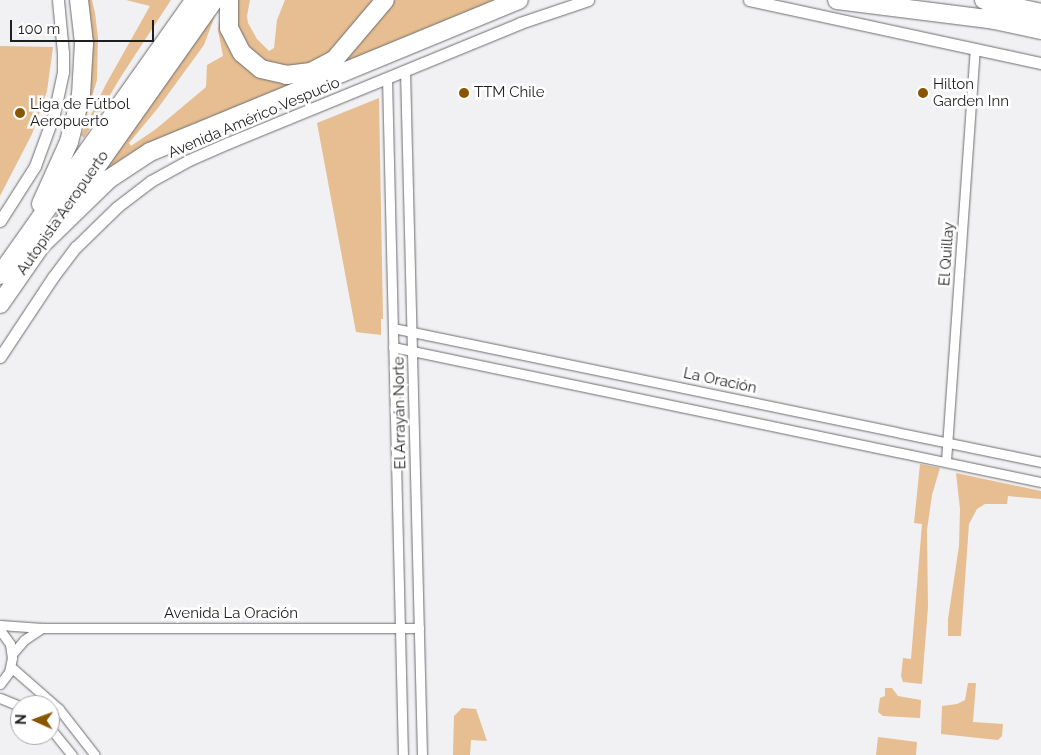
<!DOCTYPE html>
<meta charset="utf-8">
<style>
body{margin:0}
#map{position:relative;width:1041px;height:755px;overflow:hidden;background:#f1f0f3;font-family:Raleway,sans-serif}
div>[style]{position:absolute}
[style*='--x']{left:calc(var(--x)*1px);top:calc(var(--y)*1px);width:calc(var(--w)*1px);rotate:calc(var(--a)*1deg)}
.green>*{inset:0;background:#e6be91}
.roads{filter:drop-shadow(0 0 1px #6d6c6f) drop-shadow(0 0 1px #6d6c6f)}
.minor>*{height:9px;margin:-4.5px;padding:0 4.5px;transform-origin:4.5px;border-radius:4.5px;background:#fff}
.tertiary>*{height:11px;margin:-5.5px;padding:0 5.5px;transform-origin:5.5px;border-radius:5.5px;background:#fff}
.motorway>*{height:18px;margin:-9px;padding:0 9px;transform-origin:9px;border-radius:9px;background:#fff}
.dots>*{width:14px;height:14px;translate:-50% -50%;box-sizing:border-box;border:2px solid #fff;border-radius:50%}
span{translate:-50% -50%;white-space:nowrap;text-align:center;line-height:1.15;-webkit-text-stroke:5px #fff;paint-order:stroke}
.poi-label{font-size:15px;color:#1f1f20}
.left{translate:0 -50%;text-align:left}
.street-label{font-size:15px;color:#1f1f20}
.north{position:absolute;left:10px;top:695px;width:50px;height:50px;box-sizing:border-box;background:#fff;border:1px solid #a5a5a6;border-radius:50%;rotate:272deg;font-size:14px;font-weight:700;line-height:20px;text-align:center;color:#1f1f20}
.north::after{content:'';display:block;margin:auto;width:18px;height:22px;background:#895600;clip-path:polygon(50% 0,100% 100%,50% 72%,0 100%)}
.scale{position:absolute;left:10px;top:20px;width:144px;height:22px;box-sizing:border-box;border:2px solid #1f1f20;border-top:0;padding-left:6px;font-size:15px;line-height:18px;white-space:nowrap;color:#1f1f20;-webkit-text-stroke:4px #fff;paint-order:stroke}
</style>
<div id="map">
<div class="green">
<div style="clip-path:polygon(84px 0,92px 0,95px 13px,98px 38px,97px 80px,83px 126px,77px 130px)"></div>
<div style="clip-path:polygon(126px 0,171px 0,122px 75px,84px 138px,81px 135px,106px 84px,150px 6px)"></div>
<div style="clip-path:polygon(235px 0,250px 0,247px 16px,248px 23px,257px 39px,269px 51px,274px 48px,277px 20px,285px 0,377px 0,327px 57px,295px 69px,267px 63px,250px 50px,237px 26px)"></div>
<div style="clip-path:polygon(389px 0,512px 0,346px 66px,342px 59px)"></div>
<div style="clip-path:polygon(220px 2px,204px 45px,158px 108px,129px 143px,131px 146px,156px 129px,206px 87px,207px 65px,223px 56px,218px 30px,219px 21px,223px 16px,228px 35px,287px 79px,290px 86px,151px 143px,129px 154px,102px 173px)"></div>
<div style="clip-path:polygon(0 46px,53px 47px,47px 91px,32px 134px,0 196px)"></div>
<div style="clip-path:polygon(379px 98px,383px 319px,381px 319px,381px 335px,356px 332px,317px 123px)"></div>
<div style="clip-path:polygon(920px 464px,940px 468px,932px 495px,927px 530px,928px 607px,922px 684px,903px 682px,901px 676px,903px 658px,911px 659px,922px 524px,914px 523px)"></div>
<div style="clip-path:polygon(956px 473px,1041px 491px,1041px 499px,1008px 496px,1007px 504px,985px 504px,977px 509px,969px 524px,961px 636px,948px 636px,948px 619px,959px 546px,960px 509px)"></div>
<div style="clip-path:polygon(968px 683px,976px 683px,973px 722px,1003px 724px,1002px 736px,998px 740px,941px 734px,942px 706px,957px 704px,965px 700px)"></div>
<div style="clip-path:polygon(885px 688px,892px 688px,898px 696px,921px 700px,920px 718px,883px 716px,878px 712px,880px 698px,885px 696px)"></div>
<div style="clip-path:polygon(462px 708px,476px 709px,487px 741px,471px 740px,470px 755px,453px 755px,454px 716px)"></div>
<div style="clip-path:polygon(878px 737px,917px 742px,916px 755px,876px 755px)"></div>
</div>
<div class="roads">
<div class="minor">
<div style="--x:405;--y:70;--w:685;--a:88.58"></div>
<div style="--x:387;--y:78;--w:677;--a:88.65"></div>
<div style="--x:393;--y:328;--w:662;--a:11.68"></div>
<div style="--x:393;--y:347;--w:662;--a:11.77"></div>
<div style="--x:946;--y:461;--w:414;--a:-86"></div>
<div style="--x:0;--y:625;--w:42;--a:4.1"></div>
<div style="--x:42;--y:628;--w:377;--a:0"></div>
<div style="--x:0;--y:630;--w:17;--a:54"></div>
<div style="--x:10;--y:644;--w:14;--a:82"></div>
<div style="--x:12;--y:658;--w:14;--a:102"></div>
<div style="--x:9;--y:672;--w:15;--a:127"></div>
<div style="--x:12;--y:654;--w:18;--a:-49"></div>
<div style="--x:24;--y:640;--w:22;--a:-34"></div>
<div style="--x:11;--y:667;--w:64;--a:41.2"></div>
<div style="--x:59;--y:709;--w:58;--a:52"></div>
<div style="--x:0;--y:698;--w:22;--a:22"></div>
<div style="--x:50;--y:728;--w:35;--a:51"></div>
</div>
<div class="tertiary">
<div style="--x:749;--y:0;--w:299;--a:12.2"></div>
<div style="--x:0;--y:221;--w:65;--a:-57.5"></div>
<div style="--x:35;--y:166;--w:55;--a:-69.9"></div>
<div style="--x:54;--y:114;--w:43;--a:-77.9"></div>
<div style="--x:63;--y:72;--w:19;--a:-90"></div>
<div style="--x:63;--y:53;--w:53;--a:-95.4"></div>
<div style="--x:0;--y:357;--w:96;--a:-56.5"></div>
<div style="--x:53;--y:277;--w:38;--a:-53"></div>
<div style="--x:76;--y:247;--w:57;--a:-44.3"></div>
<div style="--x:117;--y:207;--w:43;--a:-37.4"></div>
<div style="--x:151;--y:181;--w:43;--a:-28.9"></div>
<div style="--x:189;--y:160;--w:43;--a:-23.6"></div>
<div style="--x:228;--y:143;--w:316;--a:-22.3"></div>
<div style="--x:520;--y:23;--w:72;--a:-18.7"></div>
</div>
<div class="motorway">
<div style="--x:229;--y:0;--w:28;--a:90"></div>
<div style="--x:229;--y:28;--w:28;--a:63"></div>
<div style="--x:242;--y:53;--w:25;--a:40"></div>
<div style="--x:261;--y:69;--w:26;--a:13"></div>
<div style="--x:286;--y:75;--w:25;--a:-7"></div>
<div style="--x:311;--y:72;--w:27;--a:-28"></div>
<div style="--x:335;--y:59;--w:77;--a:-49.7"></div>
<div style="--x:837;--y:0;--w:159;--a:7.2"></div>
<div style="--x:984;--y:0;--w:58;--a:12.8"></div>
<div style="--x:985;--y:18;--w:57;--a:12.1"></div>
<div style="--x:41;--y:204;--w:68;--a:-65.7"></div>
<div style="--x:69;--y:142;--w:49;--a:-75.7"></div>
<div style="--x:81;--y:95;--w:52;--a:-86.7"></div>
<div style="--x:84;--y:43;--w:43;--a:-96.6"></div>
<div style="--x:66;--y:210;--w:257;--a:-54.8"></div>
<div style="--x:41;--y:245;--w:95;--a:-44.1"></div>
<div style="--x:109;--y:179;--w:49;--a:-33.4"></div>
<div style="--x:150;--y:152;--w:399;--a:-22.4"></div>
<div style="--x:0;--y:275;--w:337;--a:-54.7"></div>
<div style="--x:0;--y:304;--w:84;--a:-55.2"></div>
</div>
</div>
<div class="dots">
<div style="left:464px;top:93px;background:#895600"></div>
<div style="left:923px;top:93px;background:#895600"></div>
<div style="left:20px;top:113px;background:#895600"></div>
</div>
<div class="poi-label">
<span class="left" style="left:933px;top:93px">Hilton<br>Garden Inn</span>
<span class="left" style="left:474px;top:93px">TTM Chile</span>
<span class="left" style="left:30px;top:113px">Liga de Fútbol<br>Aeropuerto</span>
</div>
<div class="street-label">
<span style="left:254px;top:118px;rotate:-23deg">Avenida Américo Vespucio</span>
<span style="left:63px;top:213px;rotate:-55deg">Autopista Aeropuerto</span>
<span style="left:947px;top:254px;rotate:-86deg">El Quillay</span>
<span style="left:720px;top:381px;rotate:12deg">La Oración</span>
<span style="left:400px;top:413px;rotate:-91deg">El Arrayán Norte</span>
<span style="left:231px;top:614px">Avenida La Oración</span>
</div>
<div class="north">N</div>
<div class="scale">100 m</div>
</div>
